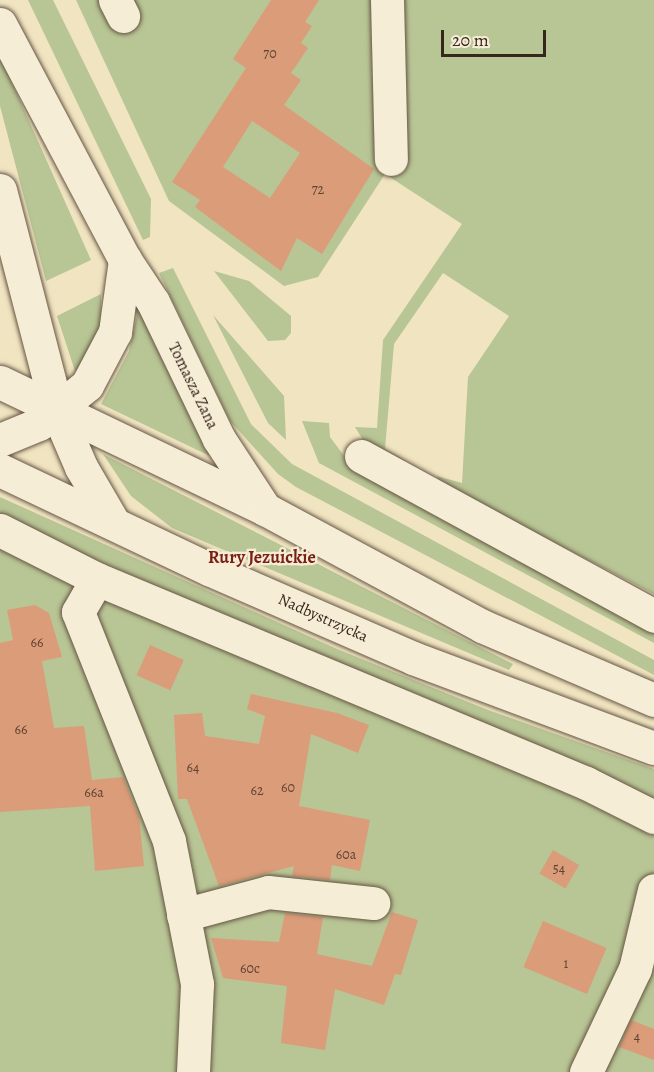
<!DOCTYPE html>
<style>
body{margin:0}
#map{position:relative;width:654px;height:1072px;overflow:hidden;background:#f1e4c0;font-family:Alegreya,serif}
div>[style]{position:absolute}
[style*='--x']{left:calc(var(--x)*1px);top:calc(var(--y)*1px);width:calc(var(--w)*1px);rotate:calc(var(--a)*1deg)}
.green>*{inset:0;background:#b8c594}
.building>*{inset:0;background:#da9c79;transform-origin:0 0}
.roads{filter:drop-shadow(0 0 2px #665645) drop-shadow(0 0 2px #665645)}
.minor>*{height:33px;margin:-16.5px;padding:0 16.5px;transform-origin:16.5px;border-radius:16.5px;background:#f6edd6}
span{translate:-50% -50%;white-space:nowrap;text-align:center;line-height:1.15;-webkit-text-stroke:4.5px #f6edd6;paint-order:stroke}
.number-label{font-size:14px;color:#604433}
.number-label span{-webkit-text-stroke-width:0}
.street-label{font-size:16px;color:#37261c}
.neighbourhood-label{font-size:18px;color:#7a1f14;font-weight:700}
.scale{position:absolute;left:441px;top:30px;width:105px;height:27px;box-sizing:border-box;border:3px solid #37261c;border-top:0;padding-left:8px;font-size:18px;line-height:21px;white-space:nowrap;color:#37261c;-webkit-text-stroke:4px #f6edd6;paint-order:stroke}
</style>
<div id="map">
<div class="green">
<div style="clip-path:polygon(28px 0,53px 0,151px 199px,150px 237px,143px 240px)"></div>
<div style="clip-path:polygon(76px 0,654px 0,654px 594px,495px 512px,443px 491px,437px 476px,462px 483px,468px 377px,509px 316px,443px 273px,394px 344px,385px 449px,406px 461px,399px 463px,363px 440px,355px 427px,377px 428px,383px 340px,462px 224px,385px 174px,318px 277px,284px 286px,169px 201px)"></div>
<div style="clip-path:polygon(0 56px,91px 260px,46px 281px,0 106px)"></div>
<div style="clip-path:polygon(173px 268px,251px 424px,292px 464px,654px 660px,654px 675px,296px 487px,278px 474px,230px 421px,159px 273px)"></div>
<div style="clip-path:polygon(214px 271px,249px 281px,291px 316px,291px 333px,285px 340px,268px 341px)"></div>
<div style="clip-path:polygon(101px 294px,101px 333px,79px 371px,75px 371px,57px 316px)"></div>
<div style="clip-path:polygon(136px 304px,212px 457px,101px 404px,129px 351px,137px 315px)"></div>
<div style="clip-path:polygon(213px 315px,284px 396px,286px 440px,268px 423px)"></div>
<div style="clip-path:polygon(302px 421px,329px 423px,330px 437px,345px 457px,654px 623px,654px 643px,319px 463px)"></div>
<div style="clip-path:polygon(103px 454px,513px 664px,509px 670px,172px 528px,131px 496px)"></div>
<div style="clip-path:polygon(0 497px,337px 649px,488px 710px,654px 769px,654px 798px,45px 541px,0 515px)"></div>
<div style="clip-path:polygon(0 534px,654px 833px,654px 1072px,0 1072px)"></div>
</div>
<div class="building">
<div style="clip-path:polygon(evenodd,271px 0,319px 0,305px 22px,312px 26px,301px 43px,308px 48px,291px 73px,301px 80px,284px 105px,374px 169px,322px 254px,297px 238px,281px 271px,195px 207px,200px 200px,172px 182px,246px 68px,233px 59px,271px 0,252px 121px,300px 153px,270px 198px,223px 167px,252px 121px)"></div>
<div style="clip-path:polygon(35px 605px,49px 613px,62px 657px,42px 661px,54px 728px,84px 726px,92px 780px,123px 777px,139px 817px,144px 866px,95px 871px,90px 806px,0 812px,0 643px,13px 640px,7px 610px)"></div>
<div style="left:150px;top:645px;width:37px;height:33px;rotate:24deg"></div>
<div style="clip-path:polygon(251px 694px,337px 713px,369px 725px,358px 753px,311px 734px,299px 806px,370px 820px,360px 871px,332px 865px,330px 880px,292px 876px,294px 866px,219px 886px,187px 799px,178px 799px,174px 715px,202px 713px,205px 736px,259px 744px,265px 716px,247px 709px)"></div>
<div style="left:553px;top:850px;width:30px;height:27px;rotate:30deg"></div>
<div style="clip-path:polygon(392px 912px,418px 920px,401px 975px,395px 974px,384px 1005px,335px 989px,325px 1050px,281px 1043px,287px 986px,223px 978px,211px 938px,279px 942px,285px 913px,323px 917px,317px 954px,372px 966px)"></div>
<div style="left:543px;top:921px;width:69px;height:50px;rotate:23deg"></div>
<div style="clip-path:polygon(631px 1020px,654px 1029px,654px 1060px,619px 1047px)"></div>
</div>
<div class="roads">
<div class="minor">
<div style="--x:115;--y:0;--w:18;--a:63"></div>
<div style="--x:387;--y:0;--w:159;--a:88.6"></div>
<div style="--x:0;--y:24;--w:267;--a:62.1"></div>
<div style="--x:125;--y:260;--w:50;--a:56.3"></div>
<div style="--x:153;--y:302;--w:152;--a:64.3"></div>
<div style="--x:219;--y:439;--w:84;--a:56.7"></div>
<div style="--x:0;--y:190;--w:228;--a:75.5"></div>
<div style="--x:57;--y:411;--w:61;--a:66.8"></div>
<div style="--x:81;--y:467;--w:64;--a:59.8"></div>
<div style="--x:0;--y:382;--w:294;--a:25.6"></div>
<div style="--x:265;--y:509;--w:247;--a:28.3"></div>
<div style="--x:482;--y:626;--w:187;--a:23.3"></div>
<div style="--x:0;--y:440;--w:42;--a:-22.3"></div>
<div style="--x:39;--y:424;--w:62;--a:-39.1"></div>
<div style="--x:87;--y:385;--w:60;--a:-62.2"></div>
<div style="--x:115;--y:332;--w:73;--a:-82.1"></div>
<div style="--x:361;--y:456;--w:334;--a:28.6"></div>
<div style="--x:0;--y:470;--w:233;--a:25.4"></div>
<div style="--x:211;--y:570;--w:220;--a:23.5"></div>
<div style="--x:413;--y:658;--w:257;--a:20.5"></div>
<div style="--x:0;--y:530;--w:109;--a:26.8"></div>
<div style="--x:97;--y:579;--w:530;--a:22.64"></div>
<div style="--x:586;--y:783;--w:76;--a:26.6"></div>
<div style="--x:97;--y:579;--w:38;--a:120"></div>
<div style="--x:78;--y:612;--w:246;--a:68.3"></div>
<div style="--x:169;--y:841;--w:146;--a:78.9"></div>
<div style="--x:197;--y:984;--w:88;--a:92.6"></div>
<div style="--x:183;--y:915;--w:88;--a:-15.1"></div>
<div style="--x:268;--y:892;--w:106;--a:6"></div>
<div style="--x:586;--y:1072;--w:114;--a:-64.6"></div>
<div style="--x:635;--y:969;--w:81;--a:-76.5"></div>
</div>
</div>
<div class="number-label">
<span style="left:270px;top:54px">70</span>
<span style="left:318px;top:190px">72</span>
<span style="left:37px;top:643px">66</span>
<span style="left:21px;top:730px">66</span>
<span style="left:193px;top:768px">64</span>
<span style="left:288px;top:788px">60</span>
<span style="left:257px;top:791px">62</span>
<span style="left:94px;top:793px">66a</span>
<span style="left:346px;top:855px">60a</span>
<span style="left:559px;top:869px">54</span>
<span style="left:566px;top:964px">1</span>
<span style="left:250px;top:969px">60c</span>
<span style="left:637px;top:1037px">4</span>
</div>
<div class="street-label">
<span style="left:193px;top:386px;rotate:64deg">Tomasza Zana</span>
<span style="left:323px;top:618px;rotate:24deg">Nadbystrzycka</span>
</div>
<div class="neighbourhood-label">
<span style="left:262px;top:557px">Rury Jezuickie</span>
</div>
<div class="scale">20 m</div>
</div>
